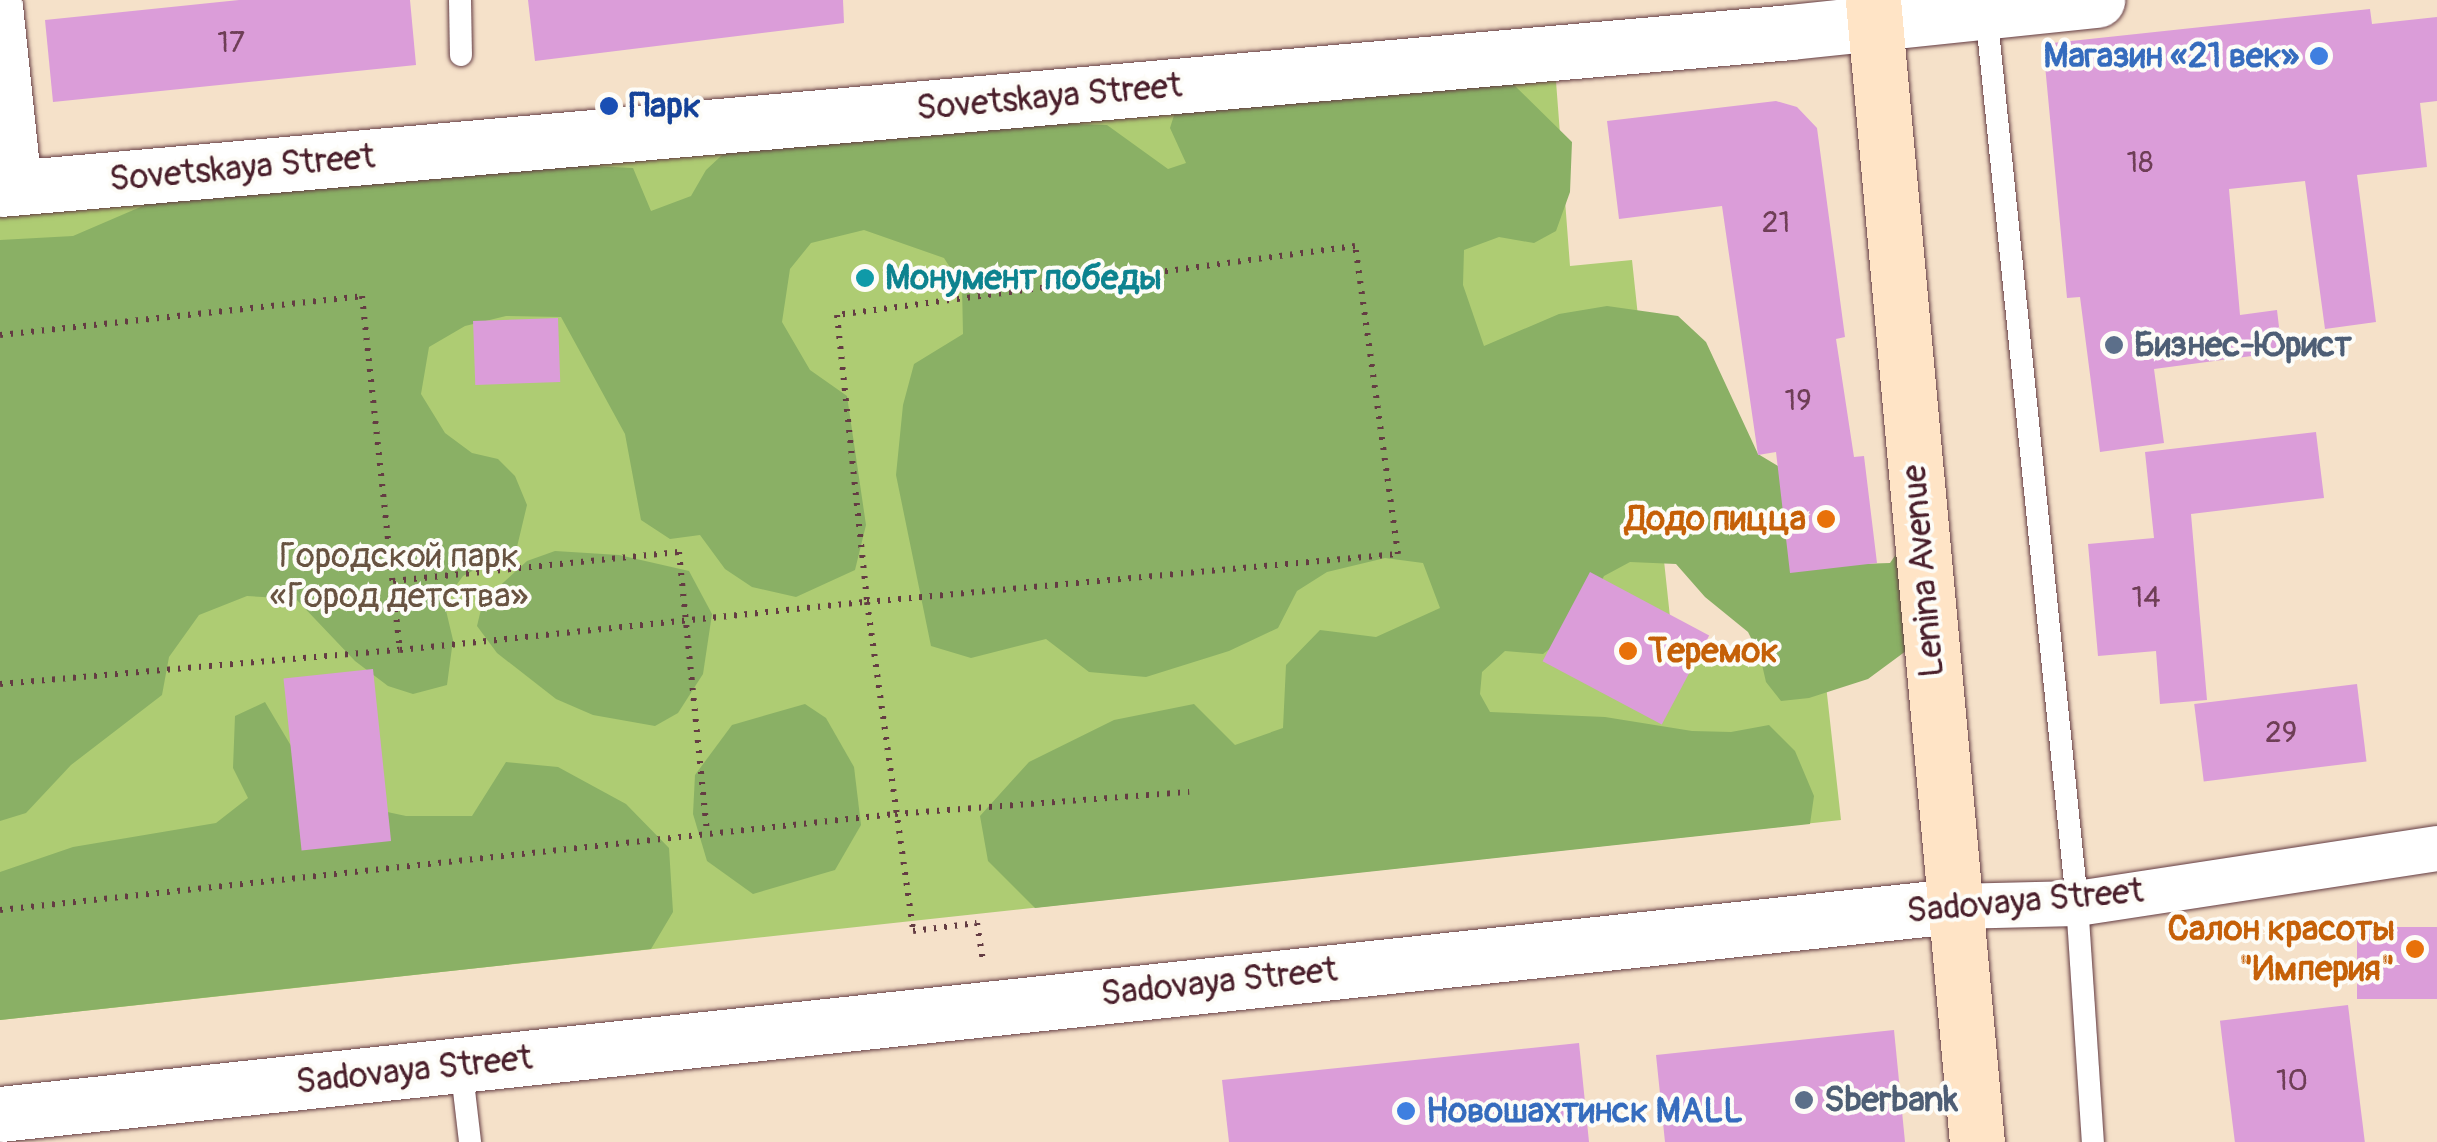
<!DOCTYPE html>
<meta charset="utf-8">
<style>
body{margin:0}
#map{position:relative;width:2437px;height:1142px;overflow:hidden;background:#f5e1c9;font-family:Pangolin,sans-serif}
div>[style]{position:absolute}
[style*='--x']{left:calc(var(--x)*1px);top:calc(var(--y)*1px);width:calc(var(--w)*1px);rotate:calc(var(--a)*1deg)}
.green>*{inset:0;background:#aecc73}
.forest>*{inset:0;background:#8ab065}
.building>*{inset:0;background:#db9dd9;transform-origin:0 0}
.path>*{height:6px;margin-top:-3px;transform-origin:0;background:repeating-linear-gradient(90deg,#643c43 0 2.5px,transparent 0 10.5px)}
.roads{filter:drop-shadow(0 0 2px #643c43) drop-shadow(0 0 2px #643c43)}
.service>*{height:22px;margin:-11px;padding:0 11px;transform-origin:11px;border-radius:11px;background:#fff}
.minor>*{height:45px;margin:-22.5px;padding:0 22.5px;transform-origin:22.5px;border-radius:22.5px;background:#fff}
.tertiary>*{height:55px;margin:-27.5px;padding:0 27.5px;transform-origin:27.5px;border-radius:27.5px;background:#fff}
.secondary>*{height:55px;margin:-27.5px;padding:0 27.5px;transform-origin:27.5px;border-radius:27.5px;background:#ffe4c6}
.dots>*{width:28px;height:28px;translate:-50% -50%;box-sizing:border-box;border:5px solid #fdfcf7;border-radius:50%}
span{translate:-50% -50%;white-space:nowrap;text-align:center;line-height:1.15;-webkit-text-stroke:8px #fdfcf7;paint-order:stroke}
.number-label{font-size:30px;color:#6e3e56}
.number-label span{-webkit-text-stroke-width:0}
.shop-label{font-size:35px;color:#366cbe;font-weight:700}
.right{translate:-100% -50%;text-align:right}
.left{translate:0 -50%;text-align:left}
.street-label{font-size:35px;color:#4a1f2b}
.transit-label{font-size:35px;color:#164399;font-weight:700}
.culture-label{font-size:35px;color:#0d838f;font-weight:700}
.service-label{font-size:35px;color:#4e5e75;font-weight:700}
.food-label{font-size:35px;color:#c56008;font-weight:700}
.park-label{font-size:35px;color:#685341}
</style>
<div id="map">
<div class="green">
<div style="clip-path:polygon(1555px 68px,1570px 266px,1632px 260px,1675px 664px,1822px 649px,1841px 820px,0 1020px,0 215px)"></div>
</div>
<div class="forest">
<div style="clip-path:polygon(1512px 83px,1572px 142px,1570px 192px,1556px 231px,1534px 243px,1499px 237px,1464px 250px,1463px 285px,1484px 346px,1559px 314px,1607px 306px,1678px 316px,1706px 342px,1758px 454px,1778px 466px,1859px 564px,1890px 563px,1901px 547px,1929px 634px,1868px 679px,1809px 698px,1781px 701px,1766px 682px,1760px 656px,1748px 632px,1705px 597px,1676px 564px,1630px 562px,1604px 576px,1578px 627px,1543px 654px,1505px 651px,1482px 672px,1480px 694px,1490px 712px,1605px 717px,1692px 731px,1731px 732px,1769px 725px,1795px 751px,1814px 796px,1810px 824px,1035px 908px,988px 861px,980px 816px,1029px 762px,1114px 720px,1194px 704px,1235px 745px,1283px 728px,1286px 665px,1320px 630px,1376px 637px,1440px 608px,1423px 563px,1385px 558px,1327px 572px,1297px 591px,1278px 628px,1229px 651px,1146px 677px,1089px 672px,1046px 639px,971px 658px,931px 646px,896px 475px,903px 405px,914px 364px,963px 334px,962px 286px,944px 258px,864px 230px,811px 243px,790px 269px,782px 322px,810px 370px,847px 396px,866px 525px,855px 570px,796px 597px,752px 587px,725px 569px,700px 535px,670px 539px,641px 520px,625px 434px,561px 317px,506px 316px,465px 326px,429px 347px,421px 394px,445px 433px,472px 453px,498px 459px,515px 476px,527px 505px,517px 547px,463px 576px,444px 602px,453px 640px,447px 685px,413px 694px,388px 686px,355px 661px,296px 599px,247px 596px,199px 615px,169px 657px,162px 695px,71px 765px,26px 813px,0 821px,0 240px,73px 236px,166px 196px,524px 163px,633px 168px,651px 211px,691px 196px,706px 170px,735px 143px,1034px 123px,1107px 125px,1168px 169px,1186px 163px,1170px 128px,1176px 109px)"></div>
<div style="clip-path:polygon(555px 551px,619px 555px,689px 571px,712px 614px,703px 674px,678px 713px,655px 726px,593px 715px,556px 699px,497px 653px,477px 626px,483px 601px,527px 561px)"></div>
<div style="clip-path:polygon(265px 702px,322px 798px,406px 816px,472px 816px,506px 762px,558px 767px,626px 804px,669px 848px,673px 912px,651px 949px,0 1020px,0 872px,73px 847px,216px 823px,248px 798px,233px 768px,235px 716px)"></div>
<div style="clip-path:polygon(805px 704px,826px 718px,854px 767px,861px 825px,835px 870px,753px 894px,707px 861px,693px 814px,695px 775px,732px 725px)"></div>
</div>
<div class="building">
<div style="clip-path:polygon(239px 0,410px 0,416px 65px,53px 102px,45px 20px)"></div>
<div style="clip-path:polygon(528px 0,843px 0,844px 23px,535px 61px)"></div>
<div style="clip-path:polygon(2370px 9px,2372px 24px,2437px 17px,2437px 101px,2420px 103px,2427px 167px,2357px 175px,2376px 322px,2325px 329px,2305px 181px,2229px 189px,2240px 315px,2277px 310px,2282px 352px,2154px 369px,2164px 443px,2100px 452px,2080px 297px,2067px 298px,2043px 44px)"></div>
<div style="clip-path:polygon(1776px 101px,1797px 107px,1817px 128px,1845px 337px,1836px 339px,1854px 457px,1864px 456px,1877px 563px,1790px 573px,1776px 452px,1758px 455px,1722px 206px,1619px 219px,1607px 121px)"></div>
<div style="left:558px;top:318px;width:64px;height:85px;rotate:88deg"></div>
<div style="clip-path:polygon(2316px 432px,2324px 498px,2191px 514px,2207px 700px,2160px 704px,2156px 651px,2098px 656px,2088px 544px,2154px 538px,2145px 452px)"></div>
<div style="left:1590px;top:572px;width:135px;height:101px;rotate:28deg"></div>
<div style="left:373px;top:669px;width:173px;height:90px;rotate:84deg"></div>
<div style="left:2357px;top:684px;width:78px;height:164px;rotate:83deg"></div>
<div style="left:2437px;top:927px;width:72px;height:80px;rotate:90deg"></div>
<div style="left:2348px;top:1005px;width:138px;height:129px;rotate:83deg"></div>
<div style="clip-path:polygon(1894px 1030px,1905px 1142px,1665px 1142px,1656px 1055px)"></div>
<div style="clip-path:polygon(1579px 1043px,1589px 1142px,1229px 1142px,1222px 1080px)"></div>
</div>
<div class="path">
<div style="--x:0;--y:335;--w:364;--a:-6.1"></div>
<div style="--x:362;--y:296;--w:356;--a:83.9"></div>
<div style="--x:393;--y:581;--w:287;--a:-5.8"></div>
<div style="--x:679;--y:552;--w:283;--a:84.3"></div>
<div style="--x:0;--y:684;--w:401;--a:-4.9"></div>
<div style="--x:400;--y:650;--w:469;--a:-5.9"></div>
<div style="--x:867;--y:602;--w:533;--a:-5.17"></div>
<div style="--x:1398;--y:554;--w:311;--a:-97.9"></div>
<div style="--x:1355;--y:246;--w:523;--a:172.41"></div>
<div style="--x:837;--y:315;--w:289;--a:84"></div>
<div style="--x:867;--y:602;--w:332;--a:82"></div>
<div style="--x:913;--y:931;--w:64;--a:-7.1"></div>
<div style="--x:977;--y:923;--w:38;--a:81"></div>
<div style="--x:0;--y:910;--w:900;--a:-6.12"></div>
<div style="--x:895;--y:814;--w:295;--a:-4.3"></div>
</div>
<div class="roads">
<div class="service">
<div style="--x:460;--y:0;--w:55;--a:89"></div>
<div style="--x:1986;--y:11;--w:897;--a:84.17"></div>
<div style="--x:2077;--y:903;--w:240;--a:86.2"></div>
<div style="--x:461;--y:1065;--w:78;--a:83.3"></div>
</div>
<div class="minor">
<div style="--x:0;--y:6;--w:182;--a:84"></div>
<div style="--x:1953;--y:906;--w:124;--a:-1.4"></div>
<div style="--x:2077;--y:903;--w:364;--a:-8.7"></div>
</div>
<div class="tertiary">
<div style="--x:0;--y:189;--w:1797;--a:-5.01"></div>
<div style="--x:1790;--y:32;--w:309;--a:-6"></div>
<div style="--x:0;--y:1114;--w:1964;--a:-6.08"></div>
</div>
<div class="secondary">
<div style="--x:1873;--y:0;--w:1147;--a:84.8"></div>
</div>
</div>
<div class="dots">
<div style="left:2319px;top:56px;background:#3f7fe0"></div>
<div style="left:609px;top:106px;background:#1a4fb4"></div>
<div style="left:865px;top:278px;background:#0f9aa8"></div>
<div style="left:2114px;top:345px;background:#5c6f8a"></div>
<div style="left:1826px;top:519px;background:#e8710a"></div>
<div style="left:1628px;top:651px;background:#e8710a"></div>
<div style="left:2415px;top:949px;background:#e8710a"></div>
<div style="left:1804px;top:1100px;background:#5c6f8a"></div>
<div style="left:1406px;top:1111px;background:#3f7fe0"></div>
</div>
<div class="number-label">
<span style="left:231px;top:43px">17</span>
<span style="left:2140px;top:163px">18</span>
<span style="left:1776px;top:223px">21</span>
<span style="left:1798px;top:401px">19</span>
<span style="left:2146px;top:598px">14</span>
<span style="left:2281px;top:733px">29</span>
<span style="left:2292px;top:1081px">10</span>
</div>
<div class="shop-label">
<span class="right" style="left:2299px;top:56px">Магазин «21 век»</span>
<span class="left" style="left:1426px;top:1111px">Новошахтинск MALL</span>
</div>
<div class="street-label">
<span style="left:1049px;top:97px;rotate:-5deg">Sovetskaya Street</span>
<span style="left:242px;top:168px;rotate:-5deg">Sovetskaya Street</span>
<span style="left:1923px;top:571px;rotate:-95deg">Lenina Avenue</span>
<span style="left:2025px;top:901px;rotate:-5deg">Sadovaya Street</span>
<span style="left:1219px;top:982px;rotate:-6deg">Sadovaya Street</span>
<span style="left:414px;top:1070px;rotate:-6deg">Sadovaya Street</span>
</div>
<div class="transit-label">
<span class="left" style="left:629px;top:106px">Парк</span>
</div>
<div class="culture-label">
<span class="left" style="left:885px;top:278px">Монумент победы</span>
</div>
<div class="service-label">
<span class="left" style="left:2134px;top:345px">Бизнес-Юрист</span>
<span class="left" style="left:1824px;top:1100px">Sberbank</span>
</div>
<div class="food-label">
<span class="right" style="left:1806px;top:519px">Додо пицца</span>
<span class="left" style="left:1648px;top:651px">Теремок</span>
<span class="right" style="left:2395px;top:949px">Салон красоты<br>"Империя"</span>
</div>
<div class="park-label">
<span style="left:399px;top:576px">Городской парк<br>«Город детства»</span>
</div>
</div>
